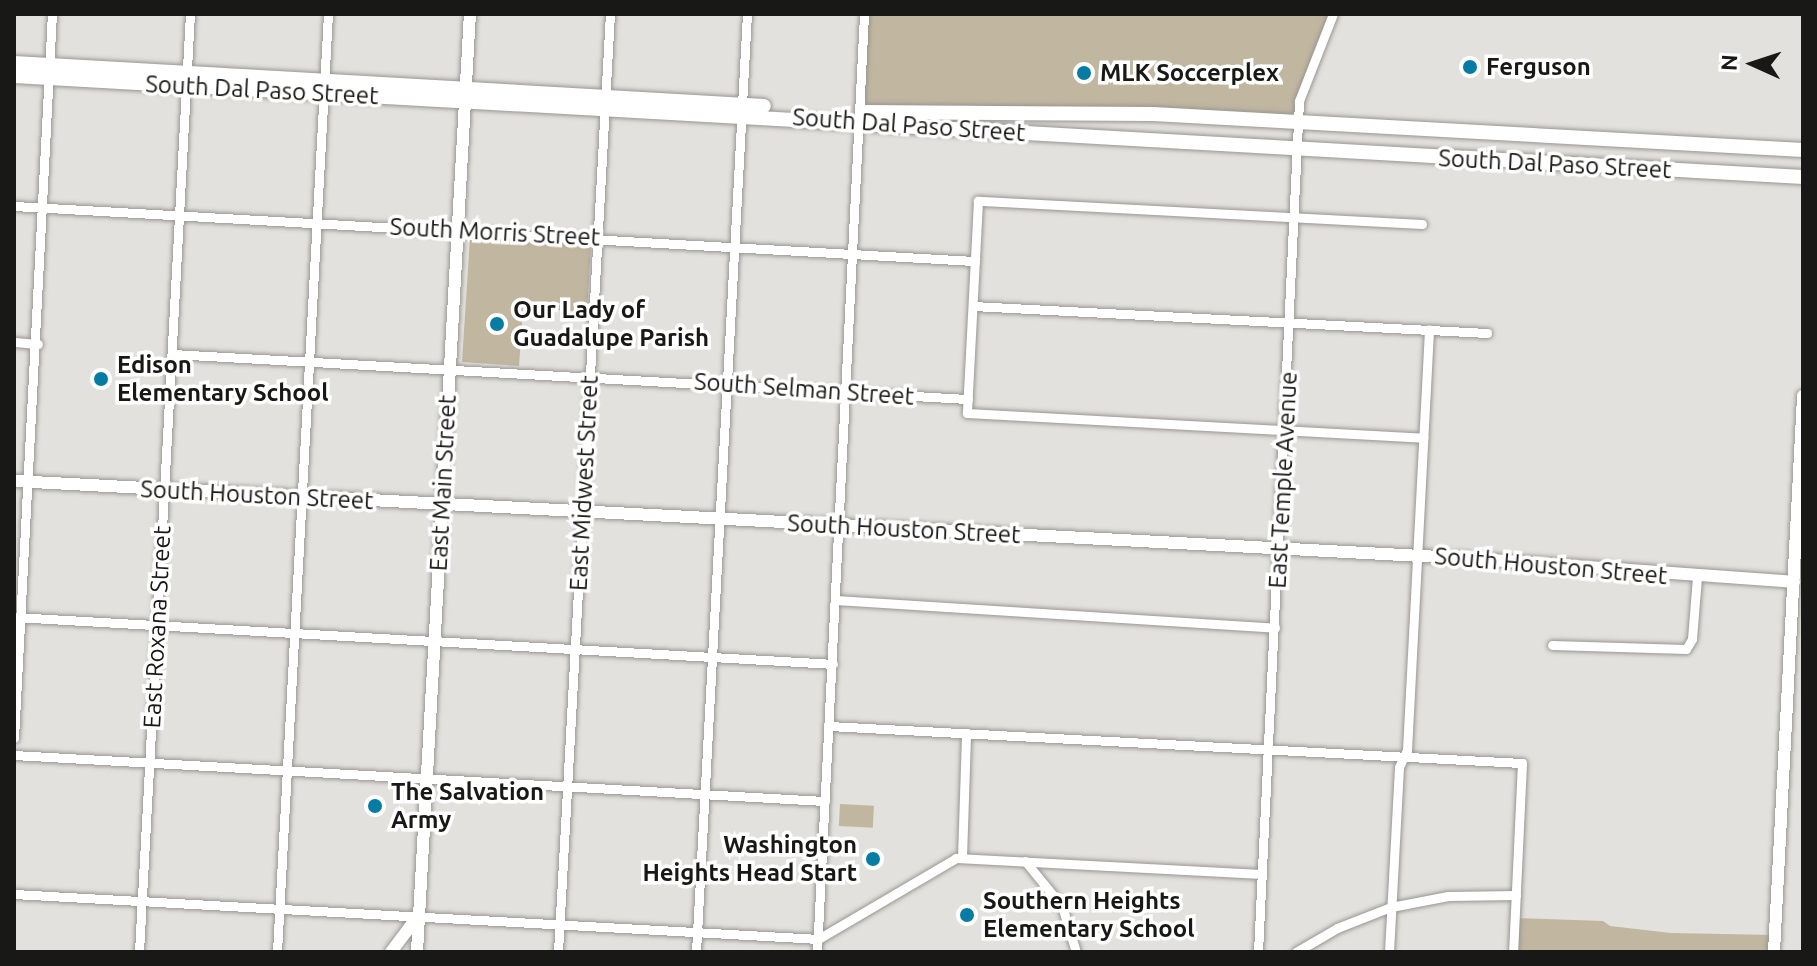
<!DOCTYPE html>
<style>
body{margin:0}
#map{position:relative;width:1817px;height:966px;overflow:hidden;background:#e3e1dd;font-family:Ubuntu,sans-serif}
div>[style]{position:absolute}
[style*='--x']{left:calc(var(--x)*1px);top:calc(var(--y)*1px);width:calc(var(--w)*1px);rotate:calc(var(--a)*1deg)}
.green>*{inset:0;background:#c1b6a0;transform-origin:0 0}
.roads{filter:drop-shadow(0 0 2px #989692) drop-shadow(0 0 2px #989692)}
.street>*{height:9px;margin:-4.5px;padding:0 4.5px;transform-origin:4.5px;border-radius:4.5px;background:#fff}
.secondary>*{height:12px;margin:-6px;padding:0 6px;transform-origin:6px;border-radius:6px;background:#fff}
.primary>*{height:14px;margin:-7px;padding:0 7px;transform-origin:7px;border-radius:7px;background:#fff}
.dots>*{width:22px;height:22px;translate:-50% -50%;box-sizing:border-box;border:4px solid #fff;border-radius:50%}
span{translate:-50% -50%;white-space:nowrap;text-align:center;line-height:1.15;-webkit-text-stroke:7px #fff;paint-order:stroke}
.poi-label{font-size:24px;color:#181816;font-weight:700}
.left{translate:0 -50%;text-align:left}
.right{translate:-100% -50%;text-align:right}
.street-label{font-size:24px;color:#181816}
.frame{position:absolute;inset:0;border:16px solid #181816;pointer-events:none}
.north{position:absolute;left:1713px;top:24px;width:80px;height:80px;-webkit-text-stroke:6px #fff;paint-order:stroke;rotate:273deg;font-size:22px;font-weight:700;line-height:32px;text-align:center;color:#181816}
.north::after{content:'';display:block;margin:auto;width:28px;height:36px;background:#181816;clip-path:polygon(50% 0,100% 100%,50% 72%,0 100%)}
</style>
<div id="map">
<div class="green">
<div style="clip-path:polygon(864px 14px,1333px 14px,1309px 68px,1298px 123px,862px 112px)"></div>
<div style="clip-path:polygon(470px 238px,591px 246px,587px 312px,523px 308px,519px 366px,462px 362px)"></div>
<div style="left:840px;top:804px;width:34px;height:22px;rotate:3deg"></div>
<div style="clip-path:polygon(1515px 918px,1603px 921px,1610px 926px,1671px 933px,1775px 935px,1774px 952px,1513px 952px)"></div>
</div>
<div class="roads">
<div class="street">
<div style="--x:14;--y:206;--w:963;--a:3.28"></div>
<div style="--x:1422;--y:224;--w:445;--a:-177"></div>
<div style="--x:978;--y:201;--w:212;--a:93"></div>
<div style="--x:967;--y:413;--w:457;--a:3.1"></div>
<div style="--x:973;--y:306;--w:515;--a:3.01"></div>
<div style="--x:14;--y:342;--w:24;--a:5"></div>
<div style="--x:172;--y:354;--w:797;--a:3.24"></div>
<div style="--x:836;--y:600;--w:440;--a:3.6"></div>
<div style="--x:14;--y:617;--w:820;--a:3.28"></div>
<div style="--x:1552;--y:645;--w:134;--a:1.7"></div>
<div style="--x:1686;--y:649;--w:12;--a:-59"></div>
<div style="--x:1692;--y:639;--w:62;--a:-85.4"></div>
<div style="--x:829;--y:726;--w:694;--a:3.06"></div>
<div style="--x:1522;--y:763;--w:189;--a:92.7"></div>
<div style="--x:14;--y:738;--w:725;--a:-87"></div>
<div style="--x:14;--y:755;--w:812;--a:3.25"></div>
<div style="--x:962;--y:857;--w:123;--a:-88.1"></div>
<div style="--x:1025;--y:861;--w:58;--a:50.6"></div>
<div style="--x:1062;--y:906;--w:48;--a:73.1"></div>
<div style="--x:14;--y:894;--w:805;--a:3.2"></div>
<div style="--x:818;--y:939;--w:160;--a:-30.4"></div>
<div style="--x:956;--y:858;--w:306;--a:3"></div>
<div style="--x:139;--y:952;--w:939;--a:-86.89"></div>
<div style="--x:277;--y:952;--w:939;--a:-86.89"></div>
<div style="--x:558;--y:952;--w:939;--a:-86.83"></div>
<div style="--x:696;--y:952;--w:939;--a:-86.89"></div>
<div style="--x:817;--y:952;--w:939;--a:-87.13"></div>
<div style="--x:1258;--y:952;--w:852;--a:-87.24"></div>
<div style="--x:1299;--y:101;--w:93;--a:-68.7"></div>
<div style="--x:1296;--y:952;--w:48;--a:-30.3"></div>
<div style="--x:1337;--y:928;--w:58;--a:-21.3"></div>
<div style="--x:1391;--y:907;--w:58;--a:-10.9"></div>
<div style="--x:1448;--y:896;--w:68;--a:-0.8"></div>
<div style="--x:1389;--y:952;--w:185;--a:-86.9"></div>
<div style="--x:1399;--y:767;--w:19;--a:-65"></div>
<div style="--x:1407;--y:750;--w:421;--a:-87"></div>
</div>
<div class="secondary">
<div style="--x:14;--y:481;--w:1464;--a:3.05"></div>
<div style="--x:1476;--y:559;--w:319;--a:4.1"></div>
<div style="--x:391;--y:952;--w:45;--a:-53.1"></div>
<div style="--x:417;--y:952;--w:939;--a:-86.77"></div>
<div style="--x:1774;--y:952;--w:557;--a:-87.01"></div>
</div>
<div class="primary">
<div style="--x:14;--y:63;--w:751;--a:3.28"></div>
<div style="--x:14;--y:76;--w:1792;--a:3.23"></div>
<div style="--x:864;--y:112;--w:289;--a:0.4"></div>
<div style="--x:1153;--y:114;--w:651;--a:3.17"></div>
</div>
</div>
<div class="dots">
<div style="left:1470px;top:67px;background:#067ca4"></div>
<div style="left:1084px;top:73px;background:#067ca4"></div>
<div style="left:497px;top:324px;background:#067ca4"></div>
<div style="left:101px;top:379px;background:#067ca4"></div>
<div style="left:375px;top:806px;background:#067ca4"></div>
<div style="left:873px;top:859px;background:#067ca4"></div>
<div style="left:967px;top:915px;background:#067ca4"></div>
</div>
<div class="poi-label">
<span class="left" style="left:1486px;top:67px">Ferguson</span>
<span class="left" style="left:1100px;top:73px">MLK Soccerplex</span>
<span class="left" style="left:513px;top:324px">Our Lady of<br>Guadalupe Parish</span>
<span class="left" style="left:117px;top:379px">Edison<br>Elementary School</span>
<span class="left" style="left:391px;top:806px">The Salvation<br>Army</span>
<span class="right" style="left:857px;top:859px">Washington<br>Heights Head Start</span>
<span class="left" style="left:983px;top:915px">Southern Heights<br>Elementary School</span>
</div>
<div class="street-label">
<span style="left:262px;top:90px;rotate:3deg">South Dal Paso Street</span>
<span style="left:909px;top:125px;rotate:4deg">South Dal Paso Street</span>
<span style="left:1555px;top:164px;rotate:3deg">South Dal Paso Street</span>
<span style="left:495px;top:232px;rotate:3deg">South Morris Street</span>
<span style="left:804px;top:389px;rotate:4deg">South Selman Street</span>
<span style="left:1283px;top:480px;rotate:-87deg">East Temple Avenue</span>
<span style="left:443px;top:483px;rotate:-87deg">East Main Street</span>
<span style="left:584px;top:483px;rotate:-87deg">East Midwest Street</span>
<span style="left:257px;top:495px;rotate:3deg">South Houston Street</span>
<span style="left:904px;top:529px;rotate:3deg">South Houston Street</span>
<span style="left:1551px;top:566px;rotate:5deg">South Houston Street</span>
<span style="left:157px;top:627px;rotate:-87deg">East Roxana Street</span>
</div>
<div class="frame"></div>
<div class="north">N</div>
</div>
